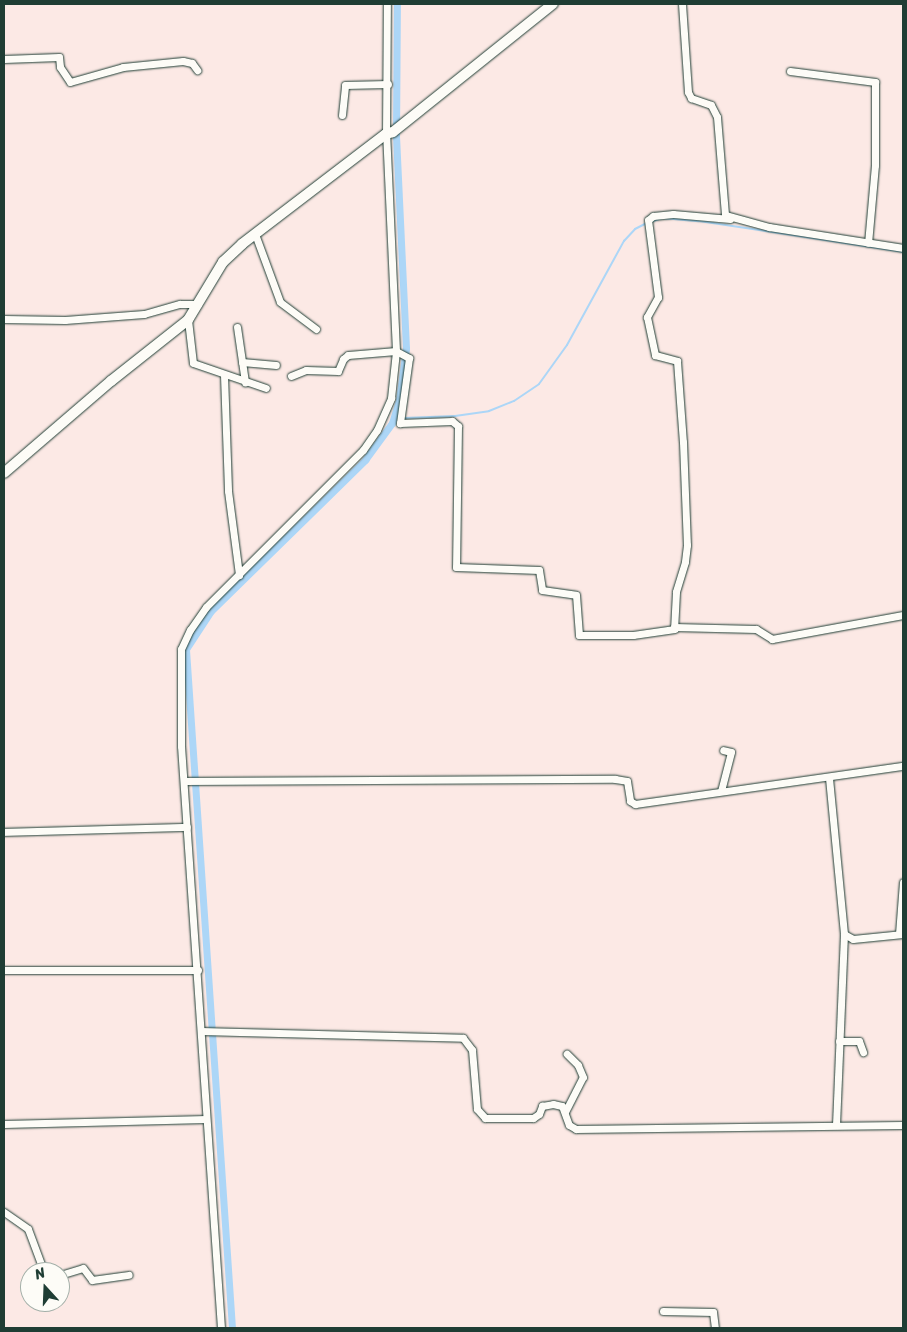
<!DOCTYPE html>
<style>
body{margin:0}
#map{position:relative;width:907px;height:1332px;overflow:hidden;background:#fce9e5;font-family:Sriracha,sans-serif}
div>[style]{position:absolute}
[style*='--x']{left:calc(var(--x)*1px);top:calc(var(--y)*1px);width:calc(var(--w)*1px);rotate:calc(var(--a)*1deg)}
.stream>*{height:2px;margin:-1px;padding:0 1px;transform-origin:1px;border-radius:1px;background:#acd6f7}
.canal>*{height:7px;margin:-3.5px;padding:0 3.5px;transform-origin:3.5px;border-radius:3.5px;background:#acd6f7}
.roads{filter:drop-shadow(0 0 1px #1f3d34) drop-shadow(0 0 1px #1f3d34)}
.street>*{height:7px;margin:-3.5px;padding:0 3.5px;transform-origin:3.5px;border-radius:3.5px;background:#fdfcf7}
.secondary>*{height:10px;margin:-5px;padding:0 5px;transform-origin:5px;border-radius:5px;background:#fdfcf7}
span{translate:-50% -50%;white-space:nowrap;text-align:center;line-height:1.15;-webkit-text-stroke:4px #fdfcf7;paint-order:stroke}
.frame{position:absolute;inset:0;border:5px solid #1f3d34;pointer-events:none}
.north{position:absolute;left:20px;top:1262px;width:50px;height:50px;box-sizing:border-box;background:#fdfcf7;border:1px solid #a4b0a9;border-radius:50%;rotate:340deg;font-size:14px;font-weight:700;line-height:20px;text-align:center;color:#1f3d34}
.north::after{content:'';display:block;margin:auto;width:18px;height:22px;background:#1f3d34;clip-path:polygon(50% 0,100% 100%,50% 72%,0 100%)}
</style>
<div id="map">
<div class="stream">
<div style="--x:650;--y:222;--w:13;--a:-18"></div>
<div style="--x:662;--y:218;--w:37;--a:5"></div>
<div style="--x:699;--y:221;--w:206;--a:8.6"></div>
<div style="--x:404;--y:418;--w:51;--a:-2.2"></div>
<div style="--x:455;--y:416;--w:34;--a:-8"></div>
<div style="--x:489;--y:411;--w:27;--a:-22"></div>
<div style="--x:514;--y:401;--w:30;--a:-34"></div>
<div style="--x:539;--y:384;--w:48;--a:-54.3"></div>
<div style="--x:567;--y:345;--w:119;--a:-61.3"></div>
<div style="--x:624;--y:241;--w:16;--a:-47"></div>
<div style="--x:635;--y:229;--w:11;--a:-27"></div>
</div>
<div class="canal">
<div style="--x:232;--y:1328;--w:681;--a:-93.88"></div>
<div style="--x:186;--y:649;--w:45;--a:-56.7"></div>
<div style="--x:211;--y:611;--w:216;--a:-44.4"></div>
<div style="--x:365;--y:460;--w:46;--a:-53.9"></div>
<div style="--x:392;--y:423;--w:24;--a:-73"></div>
<div style="--x:399;--y:400;--w:52;--a:-82.3"></div>
<div style="--x:406;--y:348;--w:212;--a:-92.7"></div>
<div style="--x:396;--y:136;--w:132;--a:-89.6"></div>
</div>
<div class="roads">
<div class="street">
<div style="--x:682;--y:4;--w:88;--a:86.1"></div>
<div style="--x:688;--y:92;--w:7;--a:63"></div>
<div style="--x:691;--y:98;--w:21;--a:19"></div>
<div style="--x:711;--y:105;--w:13;--a:63"></div>
<div style="--x:717;--y:117;--w:98;--a:85.3"></div>
<div style="--x:725;--y:215;--w:46;--a:15.3"></div>
<div style="--x:769;--y:227;--w:136;--a:8.9"></div>
<div style="--x:4;--y:59;--w:55;--a:-2.1"></div>
<div style="--x:59;--y:57;--w:10;--a:84"></div>
<div style="--x:60;--y:67;--w:18;--a:56"></div>
<div style="--x:70;--y:82;--w:55;--a:-15.8"></div>
<div style="--x:123;--y:67;--w:60;--a:-5.7"></div>
<div style="--x:183;--y:61;--w:9;--a:13"></div>
<div style="--x:192;--y:63;--w:9;--a:54"></div>
<div style="--x:790;--y:71;--w:86;--a:7.4"></div>
<div style="--x:875;--y:82;--w:83;--a:90"></div>
<div style="--x:875;--y:165;--w:78;--a:95.1"></div>
<div style="--x:342;--y:115;--w:30;--a:-84"></div>
<div style="--x:345;--y:85;--w:43;--a:-1.3"></div>
<div style="--x:730;--y:219;--w:57;--a:-175"></div>
<div style="--x:673;--y:214;--w:20;--a:174"></div>
<div style="--x:653;--y:216;--w:6;--a:141"></div>
<div style="--x:648;--y:220;--w:78;--a:82.6"></div>
<div style="--x:658;--y:297;--w:23;--a:119"></div>
<div style="--x:647;--y:317;--w:39;--a:78"></div>
<div style="--x:655;--y:355;--w:23;--a:15"></div>
<div style="--x:677;--y:361;--w:81;--a:85.8"></div>
<div style="--x:683;--y:442;--w:103;--a:87.8"></div>
<div style="--x:687;--y:545;--w:17;--a:97"></div>
<div style="--x:685;--y:562;--w:31;--a:107"></div>
<div style="--x:676;--y:592;--w:35;--a:93"></div>
<div style="--x:674;--y:627;--w:82;--a:1.4"></div>
<div style="--x:756;--y:629;--w:19;--a:32"></div>
<div style="--x:772;--y:639;--w:133;--a:-10.4"></div>
<div style="--x:255;--y:234;--w:72;--a:69.8"></div>
<div style="--x:280;--y:302;--w:45;--a:36.9"></div>
<div style="--x:4;--y:319;--w:61;--a:0.9"></div>
<div style="--x:65;--y:320;--w:79;--a:-4.3"></div>
<div style="--x:144;--y:314;--w:37;--a:-16"></div>
<div style="--x:180;--y:304;--w:18;--a:0"></div>
<div style="--x:188;--y:320;--w:43;--a:83.4"></div>
<div style="--x:193;--y:363;--w:77;--a:18.9"></div>
<div style="--x:237;--y:327;--w:56;--a:81.7"></div>
<div style="--x:242;--y:362;--w:34;--a:5"></div>
<div style="--x:224;--y:375;--w:116;--a:88"></div>
<div style="--x:228;--y:491;--w:85;--a:82.5"></div>
<div style="--x:291;--y:376;--w:16;--a:-22"></div>
<div style="--x:306;--y:370;--w:32;--a:2"></div>
<div style="--x:338;--y:371;--w:13;--a:-67"></div>
<div style="--x:343;--y:359;--w:6;--a:-39"></div>
<div style="--x:348;--y:355;--w:48;--a:-4.8"></div>
<div style="--x:396;--y:351;--w:15;--a:28"></div>
<div style="--x:409;--y:358;--w:66;--a:97.9"></div>
<div style="--x:400;--y:423;--w:52;--a:-2.2"></div>
<div style="--x:452;--y:421;--w:8;--a:40"></div>
<div style="--x:458;--y:426;--w:141;--a:90.8"></div>
<div style="--x:456;--y:567;--w:83;--a:2.1"></div>
<div style="--x:539;--y:570;--w:20;--a:81"></div>
<div style="--x:542;--y:590;--w:34;--a:8"></div>
<div style="--x:576;--y:595;--w:40;--a:85.7"></div>
<div style="--x:579;--y:635;--w:54;--a:0"></div>
<div style="--x:633;--y:635;--w:42;--a:-8.1"></div>
<div style="--x:829;--y:778;--w:157;--a:84.5"></div>
<div style="--x:844;--y:934;--w:10;--a:29"></div>
<div style="--x:853;--y:939;--w:50;--a:-5.7"></div>
<div style="--x:184;--y:781;--w:431;--a:-0.3"></div>
<div style="--x:615;--y:779;--w:12;--a:9"></div>
<div style="--x:627;--y:781;--w:20;--a:81"></div>
<div style="--x:630;--y:801;--w:6;--a:31"></div>
<div style="--x:635;--y:804;--w:271;--a:-8.1"></div>
<div style="--x:721;--y:791;--w:40;--a:-75.6"></div>
<div style="--x:731;--y:752;--w:8;--a:-166"></div>
<div style="--x:4;--y:832;--w:183;--a:-1.6"></div>
<div style="--x:899;--y:934;--w:52;--a:-85.6"></div>
<div style="--x:4;--y:970;--w:194;--a:0"></div>
<div style="--x:201;--y:1031;--w:262;--a:1.5"></div>
<div style="--x:463;--y:1038;--w:15;--a:53"></div>
<div style="--x:472;--y:1050;--w:59;--a:85.2"></div>
<div style="--x:477;--y:1109;--w:12;--a:48"></div>
<div style="--x:485;--y:1118;--w:48;--a:0"></div>
<div style="--x:533;--y:1118;--w:7;--a:-34"></div>
<div style="--x:539;--y:1114;--w:9;--a:-69"></div>
<div style="--x:542;--y:1106;--w:11;--a:-10"></div>
<div style="--x:553;--y:1104;--w:9;--a:13"></div>
<div style="--x:562;--y:1106;--w:20;--a:70"></div>
<div style="--x:569;--y:1125;--w:8;--a:30"></div>
<div style="--x:576;--y:1129;--w:327;--a:-0.7"></div>
<div style="--x:839;--y:1041;--w:20;--a:0"></div>
<div style="--x:859;--y:1041;--w:12;--a:70"></div>
<div style="--x:565;--y:1112;--w:39;--a:-63"></div>
<div style="--x:583;--y:1077;--w:13;--a:-113"></div>
<div style="--x:578;--y:1065;--w:16;--a:-135"></div>
<div style="--x:4;--y:1124;--w:202;--a:-1.4"></div>
<div style="--x:836;--y:1125;--w:191;--a:-87.6"></div>
<div style="--x:4;--y:1212;--w:29;--a:35"></div>
<div style="--x:28;--y:1229;--w:46;--a:69.6"></div>
<div style="--x:60;--y:1275;--w:24;--a:-17"></div>
<div style="--x:83;--y:1268;--w:15;--a:53"></div>
<div style="--x:92;--y:1280;--w:37;--a:-8"></div>
<div style="--x:663;--y:1311;--w:50;--a:1.1"></div>
<div style="--x:713;--y:1312;--w:16;--a:83"></div>
<div style="--x:221;--y:1328;--w:583;--a:-93.93"></div>
<div style="--x:181;--y:746;--w:97;--a:-90"></div>
<div style="--x:181;--y:649;--w:21;--a:-65"></div>
<div style="--x:190;--y:630;--w:28;--a:-55"></div>
<div style="--x:206;--y:607;--w:222;--a:-45"></div>
<div style="--x:363;--y:450;--w:24;--a:-55"></div>
<div style="--x:377;--y:430;--w:35;--a:-66"></div>
<div style="--x:391;--y:398;--w:47;--a:-83.9"></div>
<div style="--x:396;--y:351;--w:217;--a:-92.6"></div>
<div style="--x:386;--y:134;--w:130;--a:-89.6"></div>
</div>
<div class="secondary">
<div style="--x:4;--y:473;--w:141;--a:-40.7"></div>
<div style="--x:111;--y:381;--w:98;--a:-38.4"></div>
<div style="--x:188;--y:320;--w:68;--a:-58.9"></div>
<div style="--x:223;--y:262;--w:26;--a:-43"></div>
<div style="--x:242;--y:244;--w:181;--a:-37.4"></div>
<div style="--x:386;--y:134;--w:7;--a:-16"></div>
<div style="--x:393;--y:132;--w:205;--a:-38.7"></div>
</div>
</div>
<div class="frame"></div>
<div class="north">N</div>
</div>
